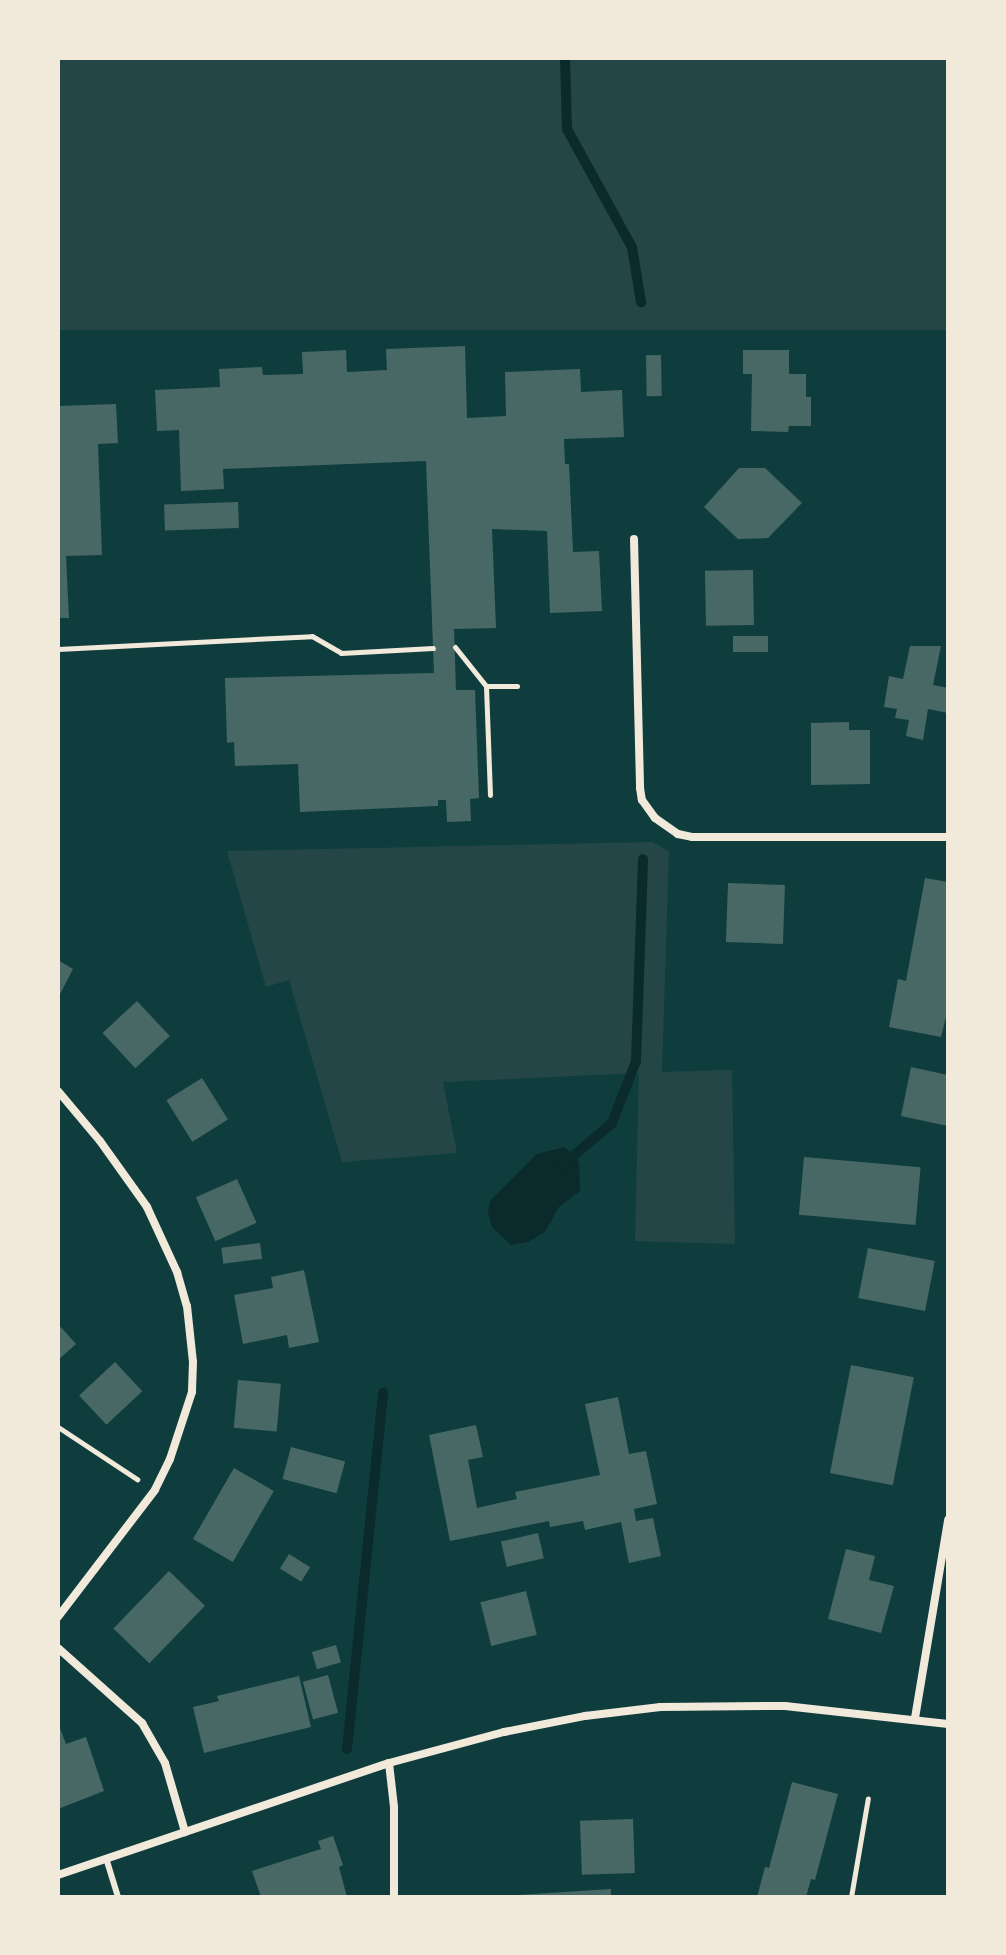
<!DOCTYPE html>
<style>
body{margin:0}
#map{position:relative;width:1006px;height:1955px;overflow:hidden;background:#0f3d3e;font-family:"Sofia Sans Condensed",sans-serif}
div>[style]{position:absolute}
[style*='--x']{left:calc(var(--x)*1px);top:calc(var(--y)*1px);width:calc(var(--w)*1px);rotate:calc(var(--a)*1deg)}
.green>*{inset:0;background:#244646;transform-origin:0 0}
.water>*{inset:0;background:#0a2a2b}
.stream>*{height:10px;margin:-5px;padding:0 5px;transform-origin:5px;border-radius:5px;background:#0a2a2b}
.building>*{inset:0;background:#486865;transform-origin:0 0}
.path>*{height:5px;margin:-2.5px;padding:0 2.5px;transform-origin:2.5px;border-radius:2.5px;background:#f1e9da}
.service>*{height:6px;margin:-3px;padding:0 3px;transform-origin:3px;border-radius:3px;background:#f1e9da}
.minor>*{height:8px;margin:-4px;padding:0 4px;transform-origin:4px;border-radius:4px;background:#f1e9da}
span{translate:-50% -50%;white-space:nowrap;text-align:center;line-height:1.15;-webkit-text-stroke:7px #f1e9da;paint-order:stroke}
.frame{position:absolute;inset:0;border:60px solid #f1e9da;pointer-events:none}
</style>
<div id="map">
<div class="green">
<div style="left:58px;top:58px;width:890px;height:272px"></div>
<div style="clip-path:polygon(652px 842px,669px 851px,662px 1072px,732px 1070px,735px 1244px,635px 1241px,639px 1073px,443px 1082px,457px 1153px,342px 1162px,289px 980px,266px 987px,227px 851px)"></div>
</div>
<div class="water">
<div style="clip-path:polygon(565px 1147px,579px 1162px,580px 1191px,559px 1207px,545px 1232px,528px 1242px,511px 1245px,492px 1227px,488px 1213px,490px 1201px,537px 1154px)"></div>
</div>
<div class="stream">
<div style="--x:565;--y:58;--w:71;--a:88.4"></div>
<div style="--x:567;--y:129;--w:135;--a:61.2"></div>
<div style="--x:632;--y:247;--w:56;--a:80.7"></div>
<div style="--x:563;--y:1165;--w:65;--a:-40.6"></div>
<div style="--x:612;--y:1123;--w:66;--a:-68.8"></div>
<div style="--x:636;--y:1061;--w:202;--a:-88"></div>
<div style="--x:347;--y:1749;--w:358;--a:-84.2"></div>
</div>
<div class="building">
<div style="clip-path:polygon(465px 346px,467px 418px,506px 416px,505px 372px,580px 369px,581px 392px,622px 390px,624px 437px,564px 439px,565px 464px,569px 464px,573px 552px,599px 551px,602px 611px,550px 613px,547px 531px,492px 529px,496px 628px,454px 629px,456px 690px,475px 690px,479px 798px,470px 799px,471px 821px,447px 822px,446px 800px,438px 800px,438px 806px,300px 812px,298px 764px,235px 766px,234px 742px,227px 743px,225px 678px,434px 673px,426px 461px,223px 469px,224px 489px,181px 491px,179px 430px,157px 431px,155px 390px,220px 387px,219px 369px,262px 367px,263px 375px,303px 374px,302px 352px,346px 350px,347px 372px,387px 370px,386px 349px)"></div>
<div style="clip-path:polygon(743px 350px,789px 350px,789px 374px,806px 374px,806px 397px,811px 397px,811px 426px,789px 426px,788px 432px,751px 431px,752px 374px,743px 374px)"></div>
<div style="left:661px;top:355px;width:41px;height:15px;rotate:89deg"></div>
<div style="clip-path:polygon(116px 404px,118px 443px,98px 444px,102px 555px,66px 556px,69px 618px,58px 618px,58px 406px)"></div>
<div style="clip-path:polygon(739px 468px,765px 468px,802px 503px,768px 538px,738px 539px,704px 507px)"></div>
<div style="left:238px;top:502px;width:26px;height:74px;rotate:88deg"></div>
<div style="left:753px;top:570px;width:55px;height:48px;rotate:89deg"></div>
<div style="left:733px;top:636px;width:35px;height:16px"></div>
<div style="clip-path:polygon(910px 646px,941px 646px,933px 685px,948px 688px,948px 713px,928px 709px,923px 740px,906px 736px,909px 720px,895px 718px,897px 709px,884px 707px,889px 676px,903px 679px)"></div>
<div style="clip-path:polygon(849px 722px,849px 730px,870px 730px,870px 784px,811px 785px,811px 723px)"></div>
<div style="clip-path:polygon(925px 878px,948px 882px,948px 1009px,941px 1037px,889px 1027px,898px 979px,906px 981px)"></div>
<div style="left:728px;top:883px;width:57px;height:59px;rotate:2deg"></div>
<div style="clip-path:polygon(58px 960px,73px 969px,58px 998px)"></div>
<div style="left:137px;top:1001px;width:48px;height:47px;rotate:47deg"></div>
<div style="clip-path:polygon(911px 1067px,948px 1075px,948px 1126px,901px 1116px)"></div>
<div style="left:202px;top:1078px;width:49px;height:42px;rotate:58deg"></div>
<div style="left:804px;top:1157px;width:117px;height:58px;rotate:5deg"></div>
<div style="left:237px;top:1179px;width:48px;height:45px;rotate:66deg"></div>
<div style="left:260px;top:1243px;width:16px;height:39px;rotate:83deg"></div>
<div style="left:868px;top:1248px;width:68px;height:51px;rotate:11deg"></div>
<div style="clip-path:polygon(304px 1270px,319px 1342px,289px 1348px,287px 1335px,243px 1344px,234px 1295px,273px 1288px,271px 1277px)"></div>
<div style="clip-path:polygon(58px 1324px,76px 1344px,58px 1360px)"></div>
<div style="left:115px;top:1362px;width:40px;height:49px;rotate:47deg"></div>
<div style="left:851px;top:1365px;width:64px;height:110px;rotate:11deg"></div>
<div style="left:238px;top:1380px;width:43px;height:48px;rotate:5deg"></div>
<div style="clip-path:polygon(618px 1397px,629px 1454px,646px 1451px,657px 1504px,634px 1509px,636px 1521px,653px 1518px,661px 1556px,629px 1563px,621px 1522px,585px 1530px,583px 1521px,550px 1527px,549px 1521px,450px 1541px,429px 1435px,476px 1425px,483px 1457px,468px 1460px,477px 1508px,517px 1499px,515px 1492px,600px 1475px,585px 1404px)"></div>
<div style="left:291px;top:1447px;width:56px;height:33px;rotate:15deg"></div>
<div style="left:234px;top:1468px;width:46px;height:82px;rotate:30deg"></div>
<div style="left:538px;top:1533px;width:26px;height:38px;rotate:77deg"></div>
<div style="clip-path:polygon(846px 1549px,875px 1556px,869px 1580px,894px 1586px,881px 1633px,828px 1619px)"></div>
<div style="left:289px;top:1554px;width:25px;height:17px;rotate:32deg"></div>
<div style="left:169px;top:1571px;width:50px;height:80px;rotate:44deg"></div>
<div style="left:526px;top:1591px;width:45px;height:47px;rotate:76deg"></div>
<div style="left:336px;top:1645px;width:18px;height:25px;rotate:74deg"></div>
<div style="left:328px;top:1675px;width:39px;height:26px;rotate:75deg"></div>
<div style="clip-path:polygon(299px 1676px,311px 1727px,204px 1753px,193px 1707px,219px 1701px,217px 1696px)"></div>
<div style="clip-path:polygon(58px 1723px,66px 1744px,86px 1737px,104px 1791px,58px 1809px)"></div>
<div style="clip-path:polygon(792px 1782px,838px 1794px,815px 1880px,811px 1879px,806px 1897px,757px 1897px,765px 1867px,769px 1868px)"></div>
<div style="left:633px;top:1819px;width:54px;height:53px;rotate:88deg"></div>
<div style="clip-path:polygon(333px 1836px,343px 1865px,339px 1867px,347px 1897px,261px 1897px,252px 1871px,321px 1849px,318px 1841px)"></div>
<div style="clip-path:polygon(611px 1889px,611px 1897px,518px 1897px,518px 1895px)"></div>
</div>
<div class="path">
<div style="--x:455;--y:647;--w:50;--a:51.5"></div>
<div style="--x:486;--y:686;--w:31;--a:0"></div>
<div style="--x:58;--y:649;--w:254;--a:-2.9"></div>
<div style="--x:312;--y:636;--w:34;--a:30"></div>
<div style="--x:341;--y:653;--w:92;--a:-3.1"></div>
<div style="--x:486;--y:686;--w:109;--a:87.9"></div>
<div style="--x:58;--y:1427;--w:95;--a:33.4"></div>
<div style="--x:851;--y:1897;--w:100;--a:-80.3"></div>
</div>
<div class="service">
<div style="--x:106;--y:1858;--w:41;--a:72.9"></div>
</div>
<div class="minor">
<div style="--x:634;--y:539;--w:249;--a:88.6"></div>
<div style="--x:640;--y:788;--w:12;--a:81"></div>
<div style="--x:642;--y:800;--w:22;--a:54"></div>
<div style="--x:655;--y:818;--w:28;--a:35"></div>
<div style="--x:678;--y:834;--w:14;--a:12"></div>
<div style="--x:692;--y:837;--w:256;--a:0"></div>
<div style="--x:58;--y:1091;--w:65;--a:50"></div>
<div style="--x:100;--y:1141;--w:81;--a:54.5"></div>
<div style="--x:147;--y:1207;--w:72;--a:65.2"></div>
<div style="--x:177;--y:1272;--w:35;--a:74"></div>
<div style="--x:187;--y:1306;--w:56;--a:83.9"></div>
<div style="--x:193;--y:1362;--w:30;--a:92"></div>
<div style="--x:192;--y:1392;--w:71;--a:108.2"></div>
<div style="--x:170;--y:1459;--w:34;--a:116"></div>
<div style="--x:155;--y:1490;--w:160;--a:127.4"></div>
<div style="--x:58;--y:1648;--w:113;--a:41.8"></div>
<div style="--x:142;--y:1723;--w:46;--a:60.1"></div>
<div style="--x:165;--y:1763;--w:72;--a:73.8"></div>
<div style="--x:915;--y:1718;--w:201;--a:-80.5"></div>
<div style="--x:389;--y:1763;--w:44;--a:83.5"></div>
<div style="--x:394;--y:1807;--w:90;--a:90"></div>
<div style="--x:58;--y:1875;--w:349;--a:-18.7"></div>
<div style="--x:389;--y:1763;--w:119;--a:-15.1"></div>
<div style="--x:504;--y:1732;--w:83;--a:-11.2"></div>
<div style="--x:585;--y:1716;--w:76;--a:-6.8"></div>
<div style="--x:660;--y:1707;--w:125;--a:-0.5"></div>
<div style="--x:785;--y:1706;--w:164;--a:6.3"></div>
</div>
<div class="frame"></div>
</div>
